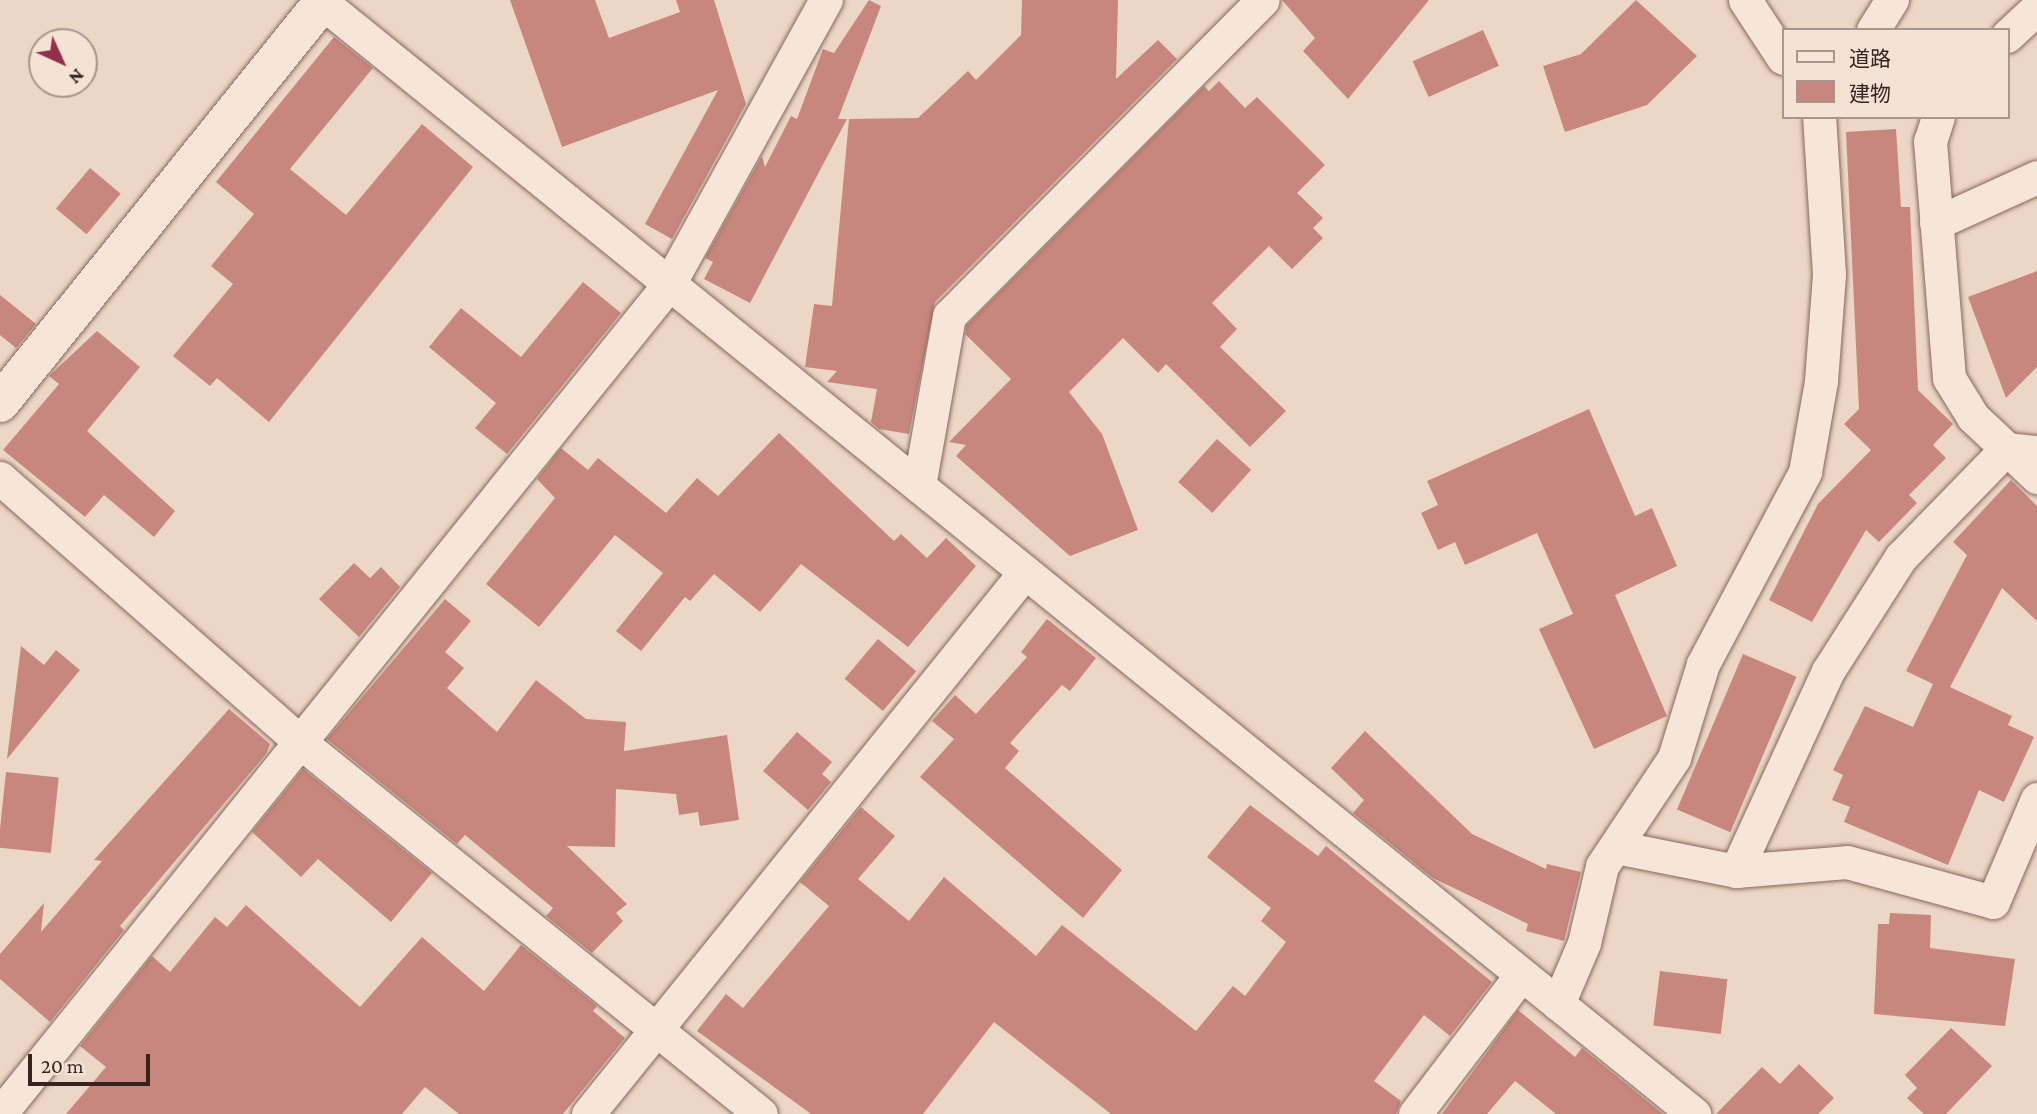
<!DOCTYPE html>
<meta charset="utf-8">
<style>
body{margin:0}
#map{position:relative;width:2037px;height:1114px;overflow:hidden;background:#ecd6c6;font-family:"Crimson Pro","Noto Sans JP",serif}
div>[style]{position:absolute}
[style*='--x']{left:calc(var(--x)*1px);top:calc(var(--y)*1px);width:calc(var(--w)*1px);rotate:calc(var(--a)*1deg)}
.building>*{inset:0;background:#c8877e;transform-origin:0 0}
.roads{filter:drop-shadow(0 0 2px #87675c) drop-shadow(0 0 2px #87675c)}
.street>*{height:33px;margin:-16.5px;padding:0 16.5px;transform-origin:16.5px;border-radius:16.5px;background:#f7e5d9}
.secondary>*{height:38px;margin:-19px;padding:0 19px;transform-origin:19px;border-radius:19px;background:#f7e5d9}
span{translate:-50% -50%;white-space:nowrap;text-align:center;line-height:1.15;-webkit-text-stroke:5px #f4e2d5;paint-order:stroke}
.legend{position:absolute;left:1782px;top:28px;width:228px;height:91px;box-sizing:border-box;background:#f4e2d5;border:2px solid #a8968d;margin:0;padding:9px 12px;list-style:none;font-size:21px;color:#372420}
.legend li{display:flex;align-items:center;gap:14px;height:35px}
.legend b{width:35px;border:2px solid #a8968d}
.north{position:absolute;left:28px;top:28px;width:70px;height:70px;box-sizing:border-box;background:#f4e2d5;border:2px solid #a8968d;border-radius:50%;rotate:135deg;font-size:19px;font-weight:700;line-height:28px;text-align:center;color:#372420}
.north::after{content:'';display:block;margin:auto;width:24px;height:32px;background:#932f4d;clip-path:polygon(50% 0,100% 100%,50% 72%,0 100%)}
.scale{position:absolute;left:28px;top:1054px;width:122px;height:32px;box-sizing:border-box;border:4px solid #372420;border-top:0;padding-left:9px;font-size:21px;line-height:24px;white-space:nowrap;color:#372420;-webkit-text-stroke:5px #f4e2d5;paint-order:stroke}
</style>
<div id="map">
<div class="building">
<div style="clip-path:polygon(510px 0,595px 0,609px 38px,680px 12px,676px 0,714px 0,746px 104px,672px 239px,645px 224px,718px 90px,562px 147px)"></div>
<div style="clip-path:polygon(869px 0,881px 6px,838px 119px,847px 119px,750px 303px,704px 279px,713px 262px,705px 258px,762px 156px,765px 167px,791px 116px,797px 119px,823px 49px,834px 53px)"></div>
<div style="clip-path:polygon(1022px 0,1118px 0,1116px 79px,1158px 40px,1177px 59px,935px 302px,909px 434px,879px 429px,871px 422px,877px 389px,827px 382px,837px 371px,805px 367px,814px 304px,832px 306px,849px 119px,918px 118px,968px 71px,976px 80px,1021px 35px)"></div>
<div style="clip-path:polygon(1282px 0,1429px 0,1348px 99px,1303px 51px,1315px 38px)"></div>
<div style="clip-path:polygon(1636px 0,1697px 56px,1647px 105px,1565px 132px,1543px 66px,1581px 54px)"></div>
<div style="left:1483px;top:30px;width:39px;height:77px;rotate:66deg"></div>
<div style="clip-path:polygon(334px 37px,373px 68px,290px 169px,346px 215px,422px 124px,473px 167px,269px 422px,217px 378px,210px 386px,173px 356px,233px 284px,211px 266px,254px 214px,216px 182px)"></div>
<div style="clip-path:polygon(1219px 81px,1245px 108px,1257px 97px,1325px 165px,1297px 193px,1323px 218px,1313px 228px,1323px 238px,1292px 269px,1269px 246px,1212px 303px,1237px 329px,1220px 347px,1286px 411px,1250px 447px,1166px 364px,1158px 373px,1123px 338px,1069px 392px,1102px 434px,1138px 530px,1070px 556px,956px 456px,966px 445px,949px 442px,1011px 379px,965px 334px,967px 325px,1204px 86px,1209px 91px)"></div>
<div style="clip-path:polygon(1896px 129px,1901px 207px,1910px 207px,1918px 390px,1953px 424px,1933px 445px,1946px 458px,1909px 495px,1917px 503px,1879px 542px,1866px 530px,1812px 622px,1769px 600px,1818px 504px,1871px 450px,1844px 424px,1859px 409px,1846px 132px)"></div>
<div style="left:90px;top:168px;width:40px;height:53px;rotate:40deg"></div>
<div style="clip-path:polygon(2037px 271px,2037px 367px,2006px 398px,1968px 297px)"></div>
<div style="clip-path:polygon(583px 282px,621px 313px,507px 454px,475px 428px,496px 403px,429px 347px,461px 308px,521px 357px)"></div>
<div style="clip-path:polygon(0 295px,36px 324px,16px 348px,0 335px)"></div>
<div style="clip-path:polygon(97px 331px,140px 367px,87px 431px,175px 511px,154px 537px,104px 495px,85px 517px,3px 450px,59px 384px,49px 376px)"></div>
<div style="clip-path:polygon(1589px 409px,1635px 516px,1652px 508px,1677px 566px,1615px 595px,1667px 716px,1594px 749px,1539px 629px,1573px 614px,1537px 533px,1465px 565px,1455px 542px,1438px 550px,1421px 513px,1438px 505px,1427px 481px)"></div>
<div style="clip-path:polygon(779px 433px,894px 541px,901px 534px,927px 558px,946px 538px,976px 566px,908px 647px,801px 564px,760px 612px,714px 574px,690px 601px,685px 597px,641px 651px,616px 631px,663px 573px,615px 535px,539px 627px,486px 584px,555px 498px,537px 479px,561px 448px,588px 470px,598px 458px,666px 513px,697px 478px,718px 496px)"></div>
<div style="left:1217px;top:439px;width:46px;height:58px;rotate:42deg"></div>
<div style="clip-path:polygon(2011px 480px,2037px 506px,2037px 621px,2002px 588px,1950px 687px,2012px 716px,2008px 725px,2034px 737px,2004px 802px,1979px 790px,1948px 865px,1844px 822px,1850px 807px,1832px 800px,1843px 775px,1833px 770px,1865px 706px,1913px 727px,1933px 684px,1906px 671px,1967px 555px,1953px 542px)"></div>
<div style="clip-path:polygon(354px 563px,370px 578px,381px 567px,400px 587px,359px 637px,319px 599px)"></div>
<div style="clip-path:polygon(445px 599px,471px 621px,445px 652px,464px 668px,447px 688px,497px 732px,536px 680px,586px 719px,626px 722px,624px 751px,727px 735px,739px 820px,700px 826px,698px 812px,679px 815px,676px 794px,616px 789px,615px 847px,567px 846px,627px 904px,616px 913px,623px 921px,592px 953px,546px 916px,553px 908px,465px 835px,457px 844px,327px 739px)"></div>
<div style="clip-path:polygon(1047px 619px,1096px 658px,1070px 691px,1062px 685px,1010px 743px,1019px 751px,1005px 768px,1122px 870px,1083px 918px,920px 777px,954px 739px,932px 721px,955px 695px,976px 714px,1027px 657px,1021px 652px)"></div>
<div style="left:878px;top:639px;width:50px;height:52px;rotate:40deg"></div>
<div style="clip-path:polygon(21px 646px,44px 665px,56px 650px,80px 670px,7px 759px)"></div>
<div style="left:1743px;top:654px;width:58px;height:169px;rotate:23deg"></div>
<div style="clip-path:polygon(229px 709px,270px 744px,266px 754px,120px 926px,124px 930px,50px 1022px,0 979px,0 954px,44px 903px,41px 932px,102px 861px,94px 860px)"></div>
<div style="clip-path:polygon(1365px 731px,1472px 834px,1546px 869px,1547px 864px,1581px 872px,1564px 941px,1526px 931px,1528px 924px,1433px 878px,1353px 813px,1364px 800px,1331px 768px)"></div>
<div style="clip-path:polygon(797px 732px,832px 762px,822px 774px,831px 782px,808px 810px,763px 771px)"></div>
<div style="clip-path:polygon(303px 769px,432px 873px,391px 922px,318px 859px,301px 877px,252px 832px)"></div>
<div style="left:6px;top:772px;width:53px;height:76px;rotate:6deg"></div>
<div style="clip-path:polygon(1250px 805px,1318px 856px,1326px 846px,1492px 982px,1450px 1036px,1424px 1015px,1374px 1081px,1401px 1101px,1396px 1114px,1111px 1114px,994px 1022px,923px 1114px,811px 1114px,697px 1031px,726px 994px,743px 1008px,829px 906px,800px 882px,861px 807px,895px 836px,858px 879px,909px 921px,944px 877px,1036px 956px,1062px 925px,1196px 1031px,1233px 986px,1245px 996px,1286px 942px,1261px 921px,1271px 908px,1207px 857px)"></div>
<div style="clip-path:polygon(246px 905px,360px 1007px,422px 937px,484px 991px,521px 945px,597px 1006px,593px 1011px,625px 1038px,563px 1114px,459px 1114px,425px 1087px,402px 1114px,66px 1114px,106px 1067px,80px 1046px,152px 956px,170px 972px,215px 917px,227px 927px)"></div>
<div style="clip-path:polygon(1890px 913px,1931px 915px,1930px 948px,2015px 959px,2005px 1026px,1874px 1014px,1878px 924px,1889px 924px)"></div>
<div style="left:1660px;top:971px;width:68px;height:55px;rotate:7deg"></div>
<div style="clip-path:polygon(1518px 1010px,1575px 1057px,1582px 1048px,1663px 1114px,1556px 1114px,1515px 1081px,1487px 1114px,1442px 1114px)"></div>
<div style="clip-path:polygon(1951px 1028px,1992px 1066px,1946px 1114px,1924px 1114px,1907px 1098px,1917px 1088px,1905px 1075px)"></div>
<div style="clip-path:polygon(1799px 1064px,1834px 1098px,1818px 1114px,1716px 1114px,1762px 1067px,1780px 1084px)"></div>
</div>
<div class="roads">
<div class="street">
<div style="--x:319;--y:0;--w:1770;--a:39.01"></div>
<div style="--x:1745;--y:0;--w:69;--a:56.8"></div>
<div style="--x:1873;--y:30;--w:36;--a:-58"></div>
<div style="--x:2007;--y:36;--w:41;--a:-43"></div>
<div style="--x:1938;--y:117;--w:25;--a:108"></div>
<div style="--x:1930;--y:141;--w:238;--a:85.4"></div>
<div style="--x:1949;--y:378;--w:46;--a:58.4"></div>
<div style="--x:1973;--y:417;--w:88;--a:43.2"></div>
<div style="--x:1936;--y:223;--w:111;--a:-24.5"></div>
<div style="--x:0;--y:478;--w:400;--a:41.3"></div>
<div style="--x:300;--y:742;--w:592;--a:38.9"></div>
<div style="--x:919;--y:486;--w:173;--a:-80"></div>
<div style="--x:949;--y:316;--w:445;--a:-45.2"></div>
<div style="--x:1616;--y:847;--w:122;--a:11.3"></div>
<div style="--x:1736;--y:871;--w:111;--a:-4.6"></div>
<div style="--x:1847;--y:862;--w:151;--a:15.3"></div>
<div style="--x:1993;--y:902;--w:112;--a:-66.9"></div>
<div style="--x:1736;--y:871;--w:220;--a:-65.3"></div>
<div style="--x:1828;--y:671;--w:135;--a:-57.4"></div>
<div style="--x:1901;--y:557;--w:151;--a:-45.8"></div>
<div style="--x:2006;--y:449;--w:31;--a:6"></div>
<div style="--x:1558;--y:1004;--w:66;--a:-66.9"></div>
<div style="--x:1584;--y:943;--w:79;--a:-76.8"></div>
<div style="--x:1602;--y:866;--w:130;--a:-56.3"></div>
<div style="--x:1674;--y:758;--w:98;--a:-72.9"></div>
<div style="--x:1703;--y:664;--w:217;--a:-62"></div>
<div style="--x:1805;--y:472;--w:92;--a:-80"></div>
<div style="--x:1821;--y:381;--w:107;--a:-85.7"></div>
<div style="--x:1829;--y:274;--w:157;--a:-93.6"></div>
<div style="--x:0;--y:1114;--w:1066;--a:-51.13"></div>
<div style="--x:669;--y:284;--w:325;--a:-61.1"></div>
<div style="--x:588;--y:1114;--w:696;--a:-51.12"></div>
<div style="--x:1415;--y:1114;--w:175;--a:-52.7"></div>
</div>
<div class="secondary">
<div style="--x:0;--y:403;--w:514;--a:-51.17"></div>
</div>
</div>
<ul class="legend">
<li><b style="height:9px;background:#f7e5d9"></b>道路</li>
<li><b style="height:19px;background:#c8877e"></b>建物</li>
</ul>
<div class="north">N</div>
<div class="scale">20 m</div>
</div>
